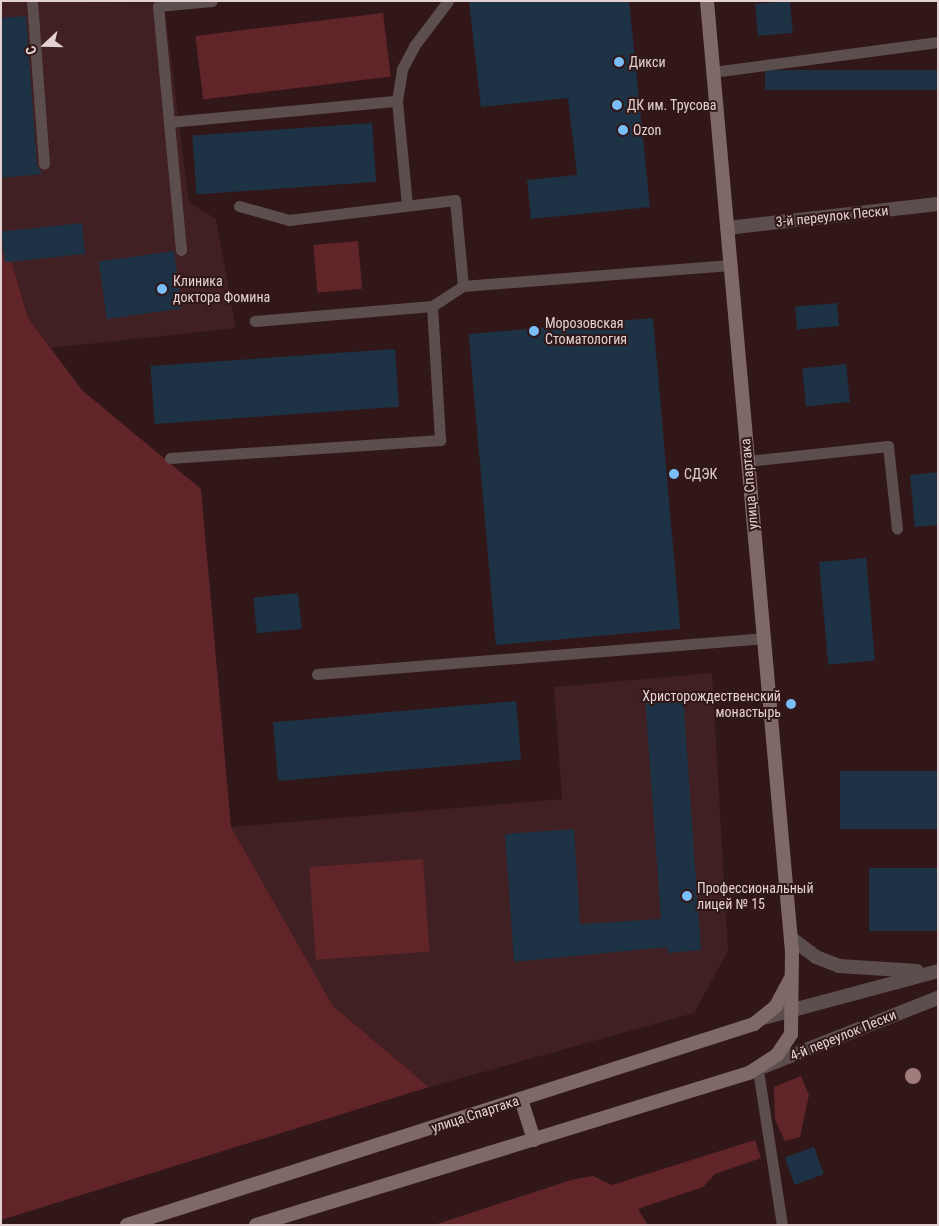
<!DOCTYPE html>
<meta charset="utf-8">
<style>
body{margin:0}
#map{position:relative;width:939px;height:1226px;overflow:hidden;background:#321719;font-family:"Roboto Condensed",sans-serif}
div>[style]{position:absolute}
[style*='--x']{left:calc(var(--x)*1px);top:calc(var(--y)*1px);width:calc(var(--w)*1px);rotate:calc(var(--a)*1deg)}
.built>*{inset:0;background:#402022}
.green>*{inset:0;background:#602429;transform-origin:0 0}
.building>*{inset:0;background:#1d3244;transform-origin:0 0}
.service>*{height:11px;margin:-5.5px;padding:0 5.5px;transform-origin:5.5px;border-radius:5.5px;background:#5d4e4e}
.minor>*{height:14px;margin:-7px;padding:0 7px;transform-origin:7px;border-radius:7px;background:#5d4e4e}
.tertiary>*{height:14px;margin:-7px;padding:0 7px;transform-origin:7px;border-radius:7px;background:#5d4e4e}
.secondary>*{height:14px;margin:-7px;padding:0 7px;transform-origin:7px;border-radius:7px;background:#7e6868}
.trees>*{width:16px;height:16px;margin:-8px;border-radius:50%;background:#a17c7d}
.dots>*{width:14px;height:14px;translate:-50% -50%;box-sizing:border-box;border:2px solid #321719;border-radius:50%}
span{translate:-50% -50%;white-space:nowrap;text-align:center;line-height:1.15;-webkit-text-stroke:4px #321719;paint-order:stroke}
.poi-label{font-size:14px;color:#e4d1d1}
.left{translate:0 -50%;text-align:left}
.right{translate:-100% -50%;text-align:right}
.street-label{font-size:14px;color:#e4d1d1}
.frame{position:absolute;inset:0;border:2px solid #e4d1d1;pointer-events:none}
.north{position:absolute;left:20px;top:20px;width:50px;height:50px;-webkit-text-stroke:4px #321719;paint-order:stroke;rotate:249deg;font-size:14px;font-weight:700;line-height:20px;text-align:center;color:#e4d1d1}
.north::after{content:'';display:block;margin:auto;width:18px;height:22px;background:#e4d1d1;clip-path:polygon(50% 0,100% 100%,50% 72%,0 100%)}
</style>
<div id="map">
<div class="built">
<div style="clip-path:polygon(1px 1px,164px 3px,189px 202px,216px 219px,236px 328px,51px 348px,28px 318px,9px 253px,1px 254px)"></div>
<div style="clip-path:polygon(712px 673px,728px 951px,694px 1013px,429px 1087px,333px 1006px,231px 827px,562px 799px,554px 687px)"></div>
</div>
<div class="green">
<div style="left:383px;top:13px;width:64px;height:189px;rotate:83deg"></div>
<div style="left:358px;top:241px;width:48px;height:45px;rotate:85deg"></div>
<div style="clip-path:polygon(9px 253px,28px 318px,82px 390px,201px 489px,231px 827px,333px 1006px,429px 1087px,1px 1220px,1px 254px)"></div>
<div style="left:423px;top:859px;width:93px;height:114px;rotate:86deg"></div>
<div style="clip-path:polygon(801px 1076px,809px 1095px,800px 1137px,785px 1141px,775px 1120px,774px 1087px)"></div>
<div style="clip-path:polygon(755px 1140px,761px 1158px,715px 1174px,703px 1187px,638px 1209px,648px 1225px,434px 1225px,571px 1180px,593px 1176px,612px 1185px)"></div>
</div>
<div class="building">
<div style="clip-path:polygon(469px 1px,629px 1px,650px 207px,531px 219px,527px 180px,577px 175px,568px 98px,481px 107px)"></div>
<div style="left:790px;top:1px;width:32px;height:35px;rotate:85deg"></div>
<div style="clip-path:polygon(26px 16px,37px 165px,42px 174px,1px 178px,1px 18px)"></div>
<div style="left:938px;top:70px;width:20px;height:173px;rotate:90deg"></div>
<div style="left:372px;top:123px;width:59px;height:180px;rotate:86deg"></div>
<div style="left:82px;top:223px;width:31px;height:81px;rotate:84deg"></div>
<div style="left:174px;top:251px;width:58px;height:76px;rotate:82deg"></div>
<div style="left:837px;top:303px;width:23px;height:42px;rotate:85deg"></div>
<div style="left:653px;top:318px;width:312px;height:185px;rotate:85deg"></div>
<div style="left:395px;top:349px;width:58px;height:245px;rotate:86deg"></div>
<div style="left:846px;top:364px;width:38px;height:44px;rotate:84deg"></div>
<div style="clip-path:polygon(938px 472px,938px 525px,915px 527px,910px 475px)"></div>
<div style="left:866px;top:558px;width:103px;height:47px;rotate:85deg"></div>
<div style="left:298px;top:593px;width:36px;height:45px;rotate:84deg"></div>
<div style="clip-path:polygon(683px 695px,701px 950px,668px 953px,667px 947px,514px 962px,505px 834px,574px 829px,580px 924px,661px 919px,645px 697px)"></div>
<div style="left:516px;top:701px;width:59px;height:244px;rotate:85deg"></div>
<div style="left:938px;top:771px;width:58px;height:98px;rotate:90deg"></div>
<div style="left:938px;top:868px;width:63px;height:69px;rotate:90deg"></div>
<div style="left:814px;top:1147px;width:29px;height:31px;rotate:70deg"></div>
</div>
<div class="service">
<div style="--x:32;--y:1;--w:163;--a:85.8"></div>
<div style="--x:713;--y:72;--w:227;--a:-7.6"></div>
<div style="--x:169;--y:122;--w:229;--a:-5.3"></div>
<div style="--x:407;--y:205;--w:104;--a:-95.5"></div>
<div style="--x:397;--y:101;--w:32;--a:-81"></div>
<div style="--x:402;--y:69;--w:26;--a:-62"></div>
<div style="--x:414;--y:46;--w:56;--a:-52.9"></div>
<div style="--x:239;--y:206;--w:52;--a:15.6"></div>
<div style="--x:289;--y:220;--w:167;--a:-6.9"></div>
<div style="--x:455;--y:200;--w:86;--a:84.7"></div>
<div style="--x:463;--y:286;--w:37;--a:147"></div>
<div style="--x:432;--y:306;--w:178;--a:175.2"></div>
<div style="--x:181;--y:250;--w:245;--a:-95.4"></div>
<div style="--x:158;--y:6;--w:54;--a:-5.3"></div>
<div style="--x:463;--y:286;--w:268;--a:-4.5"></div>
<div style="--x:170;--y:458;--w:271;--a:-3.8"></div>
<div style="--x:440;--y:440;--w:134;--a:-93.4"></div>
<div style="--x:747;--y:461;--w:142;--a:-6.1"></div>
<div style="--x:888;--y:446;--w:83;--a:83.8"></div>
<div style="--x:317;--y:674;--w:447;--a:-4.6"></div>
<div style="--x:758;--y:1070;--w:157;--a:81.2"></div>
</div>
<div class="minor">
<div style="--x:727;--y:228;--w:212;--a:-6.5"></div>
</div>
<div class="tertiary">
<div style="--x:791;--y:938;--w:31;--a:37"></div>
<div style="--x:816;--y:957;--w:25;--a:21"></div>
<div style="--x:839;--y:966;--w:78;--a:3.7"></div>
<div style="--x:763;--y:1018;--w:181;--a:-15"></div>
<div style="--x:765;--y:1066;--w:186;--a:-21.5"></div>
</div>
<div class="secondary">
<div style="--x:521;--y:1099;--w:43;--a:72.4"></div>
<div style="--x:127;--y:1225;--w:658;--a:-17.77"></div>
<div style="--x:754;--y:1024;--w:28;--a:-39"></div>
<div style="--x:776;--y:1006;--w:30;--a:-62"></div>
<div style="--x:256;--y:1225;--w:516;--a:-17.14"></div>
<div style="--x:749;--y:1073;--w:33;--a:-33"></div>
<div style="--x:777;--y:1055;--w:25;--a:-56"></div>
<div style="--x:791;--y:1034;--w:82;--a:-89.3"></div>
<div style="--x:792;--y:952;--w:955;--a:-95.11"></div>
</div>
<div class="trees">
<div style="left:913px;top:1076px"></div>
</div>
<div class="dots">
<div style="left:619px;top:62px;background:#7abef8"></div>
<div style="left:617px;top:105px;background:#7abef8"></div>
<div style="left:623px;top:130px;background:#7abef8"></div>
<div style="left:162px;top:289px;background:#7abef8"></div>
<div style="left:534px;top:331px;background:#7abef8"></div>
<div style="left:674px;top:474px;background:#7abef8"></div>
<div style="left:791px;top:704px;background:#7abef8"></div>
<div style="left:687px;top:896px;background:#7abef8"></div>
</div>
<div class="poi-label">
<span class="left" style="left:629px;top:62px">Дикси</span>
<span class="left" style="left:627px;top:105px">ДК им. Трусова</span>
<span class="left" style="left:633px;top:130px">Ozon</span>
<span class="left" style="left:173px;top:289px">Клиника<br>доктора Фомина</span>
<span class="left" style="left:545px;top:331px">Морозовская<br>Стоматология</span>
<span class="left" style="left:684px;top:474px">СДЭК</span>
<span class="right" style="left:781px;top:704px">Христорождественский<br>монастырь</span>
<span class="left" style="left:697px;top:896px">Профессиональный<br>лицей № 15</span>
</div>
<div class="street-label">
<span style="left:832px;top:216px;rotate:-6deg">3-й переулок Пески</span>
<span style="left:749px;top:484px;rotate:-95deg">улица Спартака</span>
<span style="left:843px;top:1035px;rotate:-22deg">4-й переулок Пески</span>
<span style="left:475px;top:1114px;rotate:-18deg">улица Спартака</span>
</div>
<div class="frame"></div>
<div class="north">С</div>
</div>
